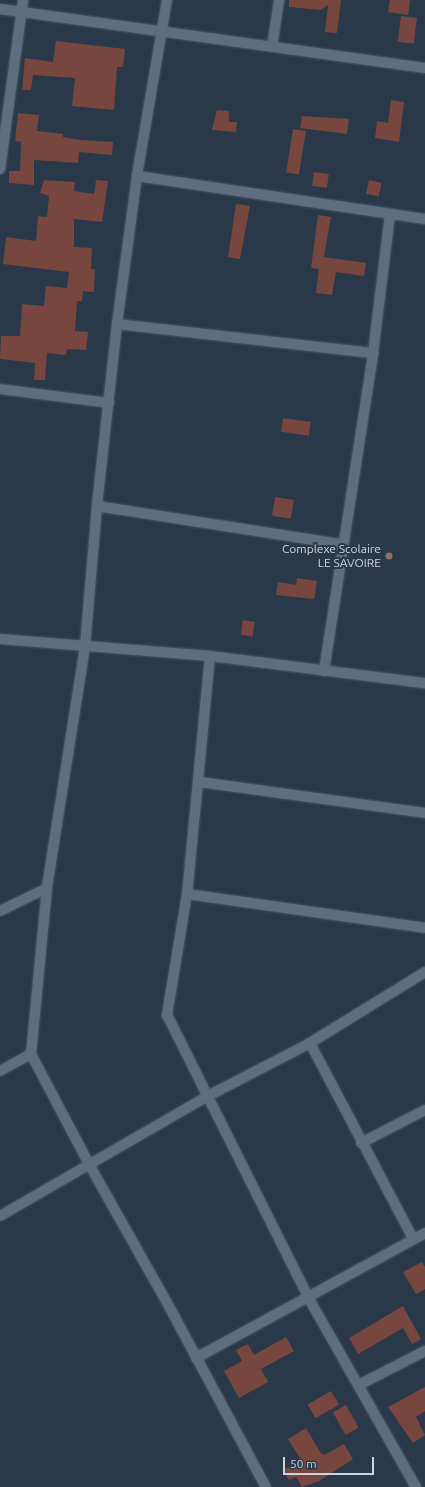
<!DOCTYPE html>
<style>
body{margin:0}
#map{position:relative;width:425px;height:1487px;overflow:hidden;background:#2a3949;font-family:Ubuntu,sans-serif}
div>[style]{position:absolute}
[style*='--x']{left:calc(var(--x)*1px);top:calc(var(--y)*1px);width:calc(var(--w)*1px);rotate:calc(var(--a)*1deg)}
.building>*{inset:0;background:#77463e;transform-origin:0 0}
.roads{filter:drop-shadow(0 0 1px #495764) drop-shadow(0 0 1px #495764)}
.minor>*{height:10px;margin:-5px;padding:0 5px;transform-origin:5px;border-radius:5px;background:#5d6e80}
.dots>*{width:11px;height:11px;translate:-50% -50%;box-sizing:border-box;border:2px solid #2a3949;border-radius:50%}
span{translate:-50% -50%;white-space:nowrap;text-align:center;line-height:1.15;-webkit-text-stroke:4px #2a3949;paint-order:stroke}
.poi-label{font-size:12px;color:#cdd6e0}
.right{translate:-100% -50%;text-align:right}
.scale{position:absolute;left:283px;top:1457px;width:91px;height:18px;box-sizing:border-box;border:2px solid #cdd6e0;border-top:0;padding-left:5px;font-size:12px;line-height:14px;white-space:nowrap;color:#cdd6e0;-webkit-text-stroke:3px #2a3949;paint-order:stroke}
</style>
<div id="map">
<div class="building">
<div style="clip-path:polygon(289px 0,341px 0,337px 33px,325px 32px,328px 5px,321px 10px,289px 7px)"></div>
<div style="clip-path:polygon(390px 0,410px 0,408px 15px,388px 12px)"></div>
<div style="left:401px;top:16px;width:16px;height:26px;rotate:7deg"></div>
<div style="clip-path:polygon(56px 41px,125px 49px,123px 67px,117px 67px,114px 110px,72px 106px,75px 78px,33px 75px,31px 90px,22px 90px,25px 58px,53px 62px)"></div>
<div style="clip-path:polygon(391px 100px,404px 102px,399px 142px,375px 138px,377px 121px,388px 123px)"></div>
<div style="clip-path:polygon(217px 110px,229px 111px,229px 122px,237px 122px,236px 132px,212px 130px)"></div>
<div style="clip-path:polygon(18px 113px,39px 115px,37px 131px,63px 134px,63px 137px,80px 140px,113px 142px,112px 155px,79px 152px,78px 163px,34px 160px,34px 185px,9px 183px,9px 171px,20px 171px,21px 142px,15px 141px)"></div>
<div style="clip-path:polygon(302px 116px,349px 119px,347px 134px,300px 128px)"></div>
<div style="left:293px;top:129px;width:13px;height:44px;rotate:9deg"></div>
<div style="left:314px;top:172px;width:15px;height:14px;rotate:8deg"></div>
<div style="clip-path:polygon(44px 180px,75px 182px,74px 191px,94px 194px,96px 180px,108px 181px,102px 222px,74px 219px,74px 247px,92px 248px,91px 269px,95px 269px,94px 292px,83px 291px,82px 301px,77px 301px,75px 331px,88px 332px,86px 350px,67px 349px,66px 355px,47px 353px,45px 380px,34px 380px,35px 363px,0 359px,1px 336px,20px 336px,22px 304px,44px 306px,46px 286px,67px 288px,69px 272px,3px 264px,6px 237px,36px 241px,38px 216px,47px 217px,49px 196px,40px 193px)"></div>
<div style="left:369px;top:180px;width:13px;height:14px;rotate:13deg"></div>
<div style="clip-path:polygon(236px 204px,250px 206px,240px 259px,228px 257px)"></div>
<div style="clip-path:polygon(318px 215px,331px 217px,324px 257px,366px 263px,364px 276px,336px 272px,332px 295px,316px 293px,319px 269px,311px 268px)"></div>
<div style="left:283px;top:418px;width:28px;height:14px;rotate:8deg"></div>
<div style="left:275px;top:497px;width:19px;height:19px;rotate:9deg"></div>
<div style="clip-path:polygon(297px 578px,317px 581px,314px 599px,276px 595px,278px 582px,296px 585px)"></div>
<div style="left:243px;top:620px;width:12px;height:15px;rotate:9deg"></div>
<div style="clip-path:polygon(422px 1262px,425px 1267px,425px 1289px,416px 1294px,403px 1272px)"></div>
<div style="clip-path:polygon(403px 1306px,421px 1339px,412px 1344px,403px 1328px,358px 1354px,349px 1338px)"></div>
<div style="clip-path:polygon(286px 1337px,294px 1351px,261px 1369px,268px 1382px,239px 1398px,224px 1371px,242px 1361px,236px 1350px,248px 1344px,254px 1355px)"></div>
<div style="clip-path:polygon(425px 1387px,425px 1411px,416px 1417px,425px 1435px,413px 1443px,388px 1407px)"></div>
<div style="left:331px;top:1391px;width:16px;height:27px;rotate:60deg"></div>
<div style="left:346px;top:1405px;width:26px;height:15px;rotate:61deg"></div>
<div style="clip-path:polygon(306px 1428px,320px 1452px,324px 1455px,344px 1444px,353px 1459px,319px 1481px,302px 1487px,296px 1477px,289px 1480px,283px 1470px,301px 1460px,288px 1439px)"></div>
</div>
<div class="roads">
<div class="minor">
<div style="--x:167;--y:0;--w:179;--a:99.7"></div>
<div style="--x:137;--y:176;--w:149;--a:97.7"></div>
<div style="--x:117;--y:324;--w:183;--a:96.3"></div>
<div style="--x:97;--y:506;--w:142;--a:94.9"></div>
<div style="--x:85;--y:647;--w:244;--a:99"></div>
<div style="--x:47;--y:888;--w:167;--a:95.5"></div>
<div style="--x:31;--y:1054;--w:127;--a:62.2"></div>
<div style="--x:90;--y:1166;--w:165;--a:60.6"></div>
<div style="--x:171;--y:1310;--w:201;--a:61.8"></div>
<div style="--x:0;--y:9;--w:429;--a:7.9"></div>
<div style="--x:272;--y:47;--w:48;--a:-81.5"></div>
<div style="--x:0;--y:169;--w:171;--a:-82.2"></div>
<div style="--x:137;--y:176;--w:291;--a:8.5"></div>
<div style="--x:117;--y:324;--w:258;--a:6.5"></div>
<div style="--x:0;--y:389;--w:110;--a:7.3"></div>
<div style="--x:97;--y:506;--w:247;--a:8.9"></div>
<div style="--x:0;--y:639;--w:211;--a:4.6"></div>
<div style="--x:210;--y:656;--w:217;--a:7.2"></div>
<div style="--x:210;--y:656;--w:239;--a:95.5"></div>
<div style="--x:187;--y:894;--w:123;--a:99.4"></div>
<div style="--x:167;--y:1015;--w:315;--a:63.4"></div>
<div style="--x:308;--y:1297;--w:219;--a:60.4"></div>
<div style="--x:324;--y:671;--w:322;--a:-81.2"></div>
<div style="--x:373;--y:353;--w:140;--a:-83"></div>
<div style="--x:199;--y:782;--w:228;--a:7.8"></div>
<div style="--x:187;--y:894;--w:240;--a:8.1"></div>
<div style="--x:0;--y:911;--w:52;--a:-26.1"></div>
<div style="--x:310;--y:1043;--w:221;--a:62.2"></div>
<div style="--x:0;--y:1071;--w:35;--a:-29"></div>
<div style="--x:361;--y:1143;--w:72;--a:-27.3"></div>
<div style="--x:0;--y:1216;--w:238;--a:-30"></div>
<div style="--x:206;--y:1097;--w:117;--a:-27.4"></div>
<div style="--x:310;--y:1043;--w:135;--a:-31.7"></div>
<div style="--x:196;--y:1358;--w:261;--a:-28.6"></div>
<div style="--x:359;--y:1385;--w:74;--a:-27.3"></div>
</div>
</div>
<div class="dots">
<div style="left:389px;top:556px;background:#8d6e63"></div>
</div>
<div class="poi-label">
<span class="right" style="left:381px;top:556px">Complexe Scolaire<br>LE SAVOIRE</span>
</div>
<div class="scale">50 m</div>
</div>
